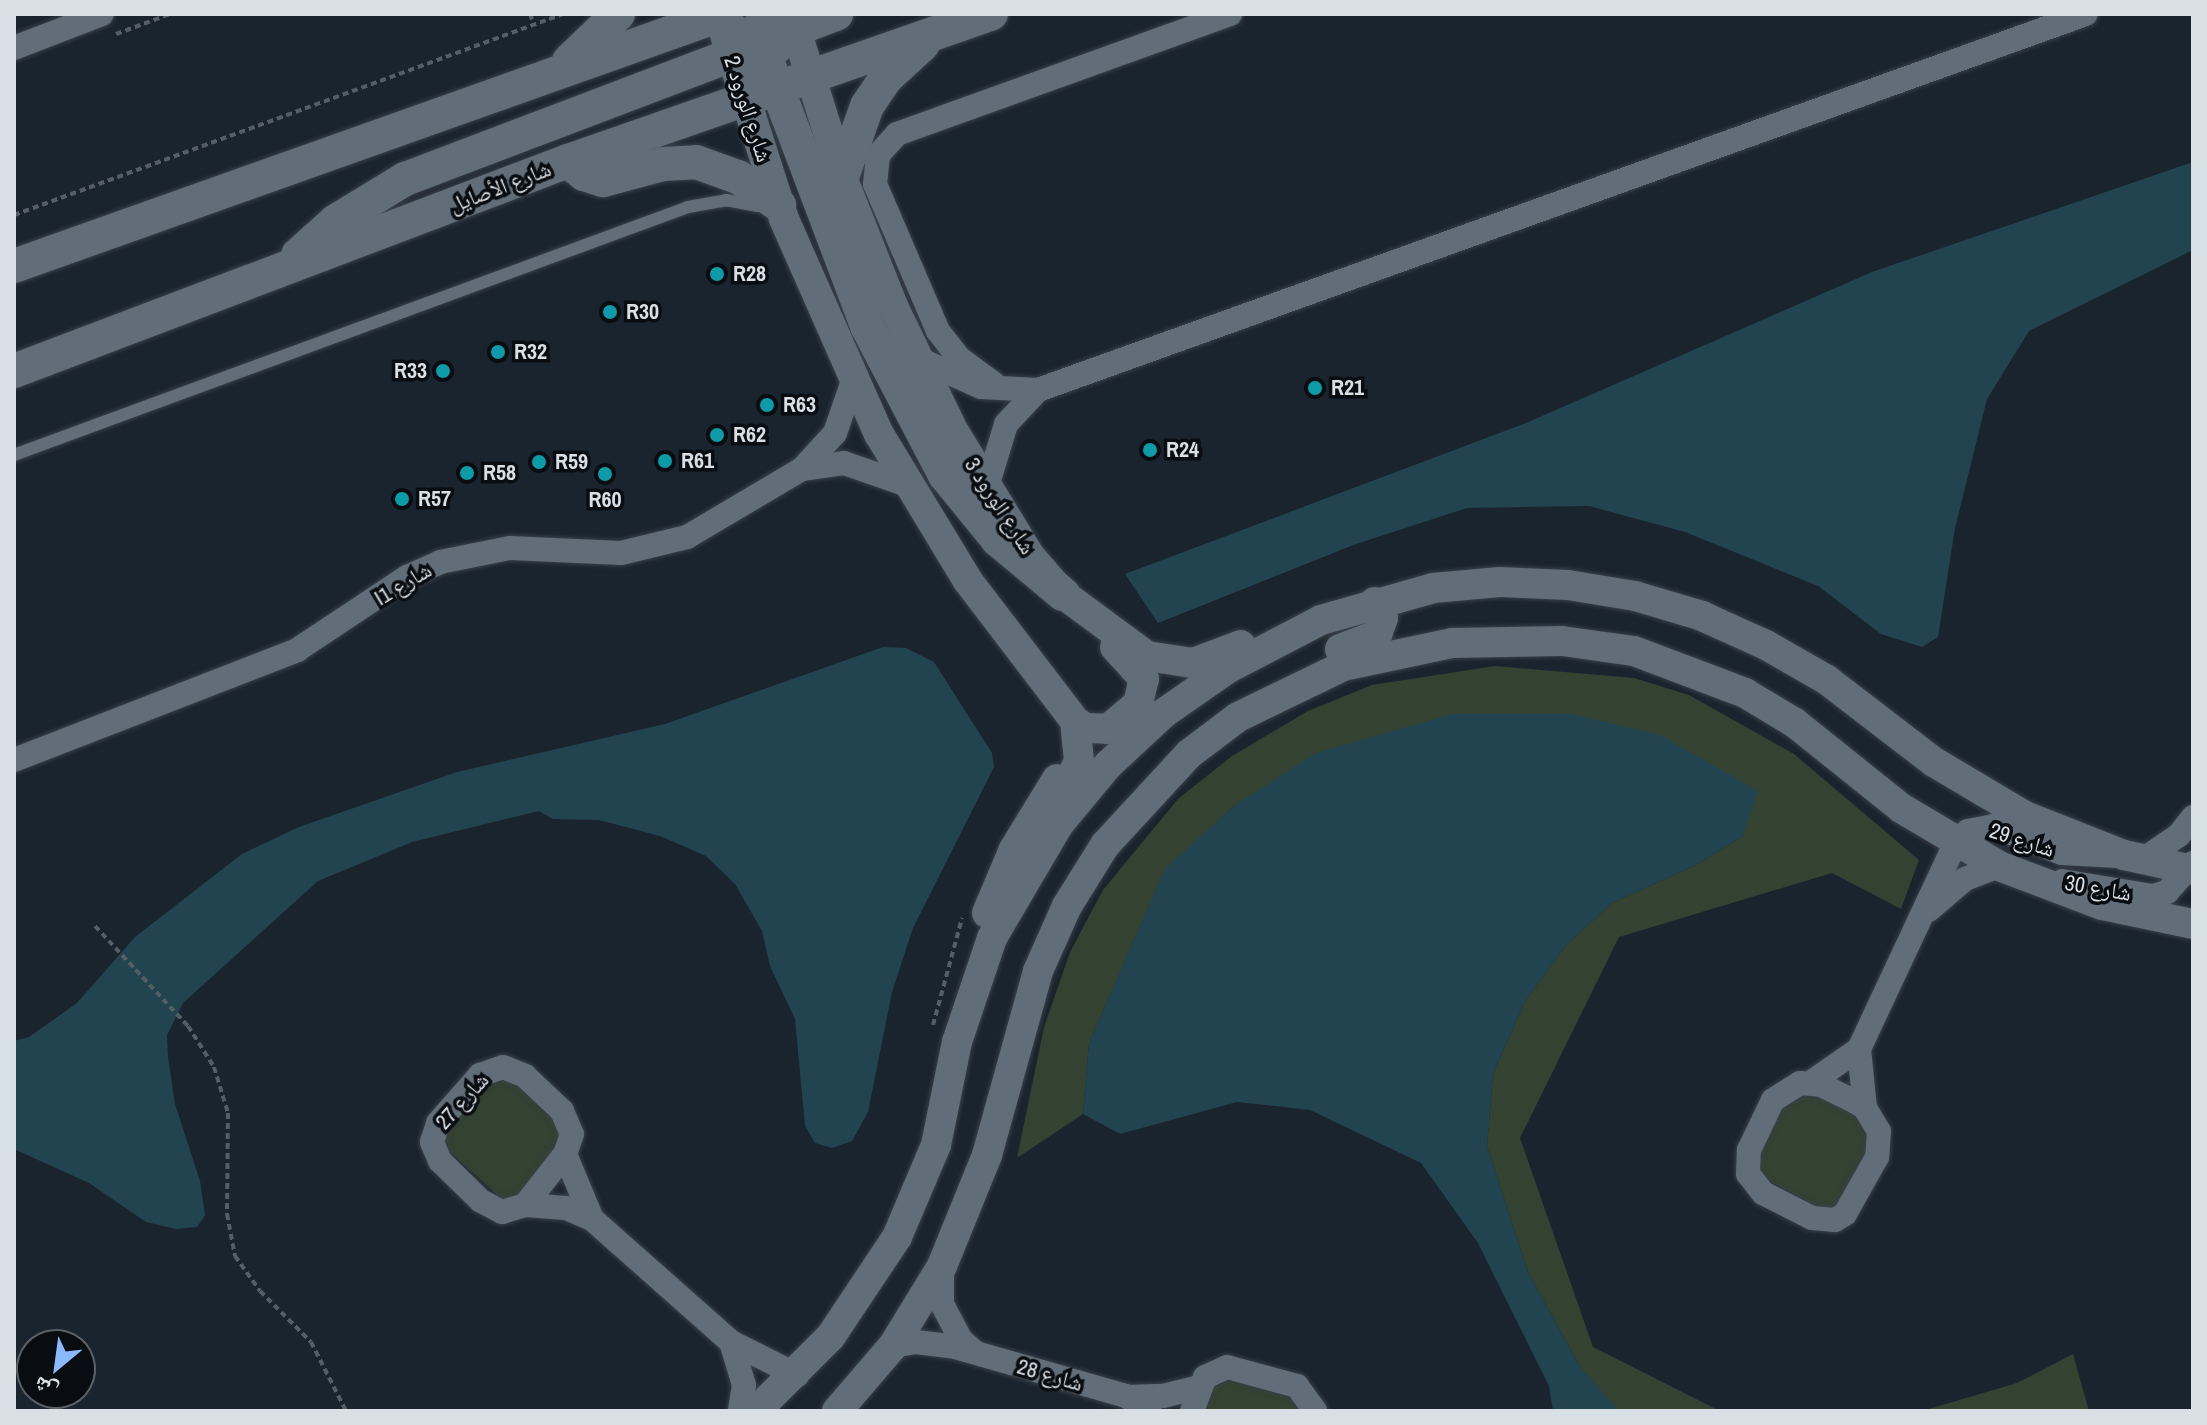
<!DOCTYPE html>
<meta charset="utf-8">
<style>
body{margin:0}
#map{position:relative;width:2207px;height:1425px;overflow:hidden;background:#1a242e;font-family:"Archivo Narrow","Noto Naskh Arabic",sans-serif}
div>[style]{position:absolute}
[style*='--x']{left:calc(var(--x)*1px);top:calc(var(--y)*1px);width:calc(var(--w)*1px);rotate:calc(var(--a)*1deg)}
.green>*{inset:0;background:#334231}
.water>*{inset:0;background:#224450}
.path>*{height:4px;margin-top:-2px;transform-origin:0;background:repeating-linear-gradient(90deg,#555e66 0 6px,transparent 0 10px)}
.roads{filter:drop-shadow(0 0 2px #383f48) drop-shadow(0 0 2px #383f48)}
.service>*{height:12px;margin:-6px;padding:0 6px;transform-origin:6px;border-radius:6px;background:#616d78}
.minor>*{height:24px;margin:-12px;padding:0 12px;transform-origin:12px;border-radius:12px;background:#616d78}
.tertiary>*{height:30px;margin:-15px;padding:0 15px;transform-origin:15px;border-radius:15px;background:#616d78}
.secondary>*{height:34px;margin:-17px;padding:0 17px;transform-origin:17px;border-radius:17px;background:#616d78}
.dots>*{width:22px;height:22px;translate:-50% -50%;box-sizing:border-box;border:4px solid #090d11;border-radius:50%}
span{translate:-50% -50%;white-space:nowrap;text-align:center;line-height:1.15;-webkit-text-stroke:7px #090d11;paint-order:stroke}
.street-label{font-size:22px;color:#d8dfe5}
.poi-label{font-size:22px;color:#d8dfe5;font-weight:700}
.left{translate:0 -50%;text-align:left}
.right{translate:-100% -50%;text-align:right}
.frame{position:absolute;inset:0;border:16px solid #d8dfe5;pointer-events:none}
.north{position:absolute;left:16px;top:1329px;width:80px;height:80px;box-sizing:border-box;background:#090d11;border:2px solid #5c6166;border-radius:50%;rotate:209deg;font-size:22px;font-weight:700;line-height:32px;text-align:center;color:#d8dfe5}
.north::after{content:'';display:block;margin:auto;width:28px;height:36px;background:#8cb9fc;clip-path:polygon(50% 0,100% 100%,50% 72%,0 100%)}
</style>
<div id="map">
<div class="green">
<div style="clip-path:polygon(1495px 666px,1634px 678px,1689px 695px,1794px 754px,1919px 860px,1901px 909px,1832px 873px,1619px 937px,1520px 1138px,1593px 1347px,1720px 1411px,1617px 1410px,1580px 1367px,1528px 1272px,1487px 1146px,1493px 1074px,1525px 1001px,1566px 945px,1612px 903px,1696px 865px,1743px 836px,1235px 805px,1165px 870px,1089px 1043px,1083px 1114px,1017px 1158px,1044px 1027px,1070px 952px,1103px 890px,1178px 799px,1232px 756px,1308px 711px,1372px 685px)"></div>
<div style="clip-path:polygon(497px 1077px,514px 1080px,567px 1133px,521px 1194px,503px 1200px,442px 1145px,447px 1128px)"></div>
<div style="clip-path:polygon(1810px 1092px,1867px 1121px,1875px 1136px,1836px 1209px,1819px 1208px,1758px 1175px,1756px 1155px,1786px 1097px)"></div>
<div style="clip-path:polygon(2073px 1354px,2089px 1411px,1922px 1411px,2017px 1383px)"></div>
<div style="clip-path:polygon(1232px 1380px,1296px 1399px,1305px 1411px,1204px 1411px,1215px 1386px)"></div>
</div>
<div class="water">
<div style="clip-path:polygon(2193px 162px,2193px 250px,2029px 331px,1987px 399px,1955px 528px,1938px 637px,1922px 647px,1881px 634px,1818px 586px,1685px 532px,1589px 506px,1467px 508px,1356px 544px,1158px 623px,1125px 574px,1526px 423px,1872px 272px)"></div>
<div style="clip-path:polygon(883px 647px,906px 648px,934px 662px,992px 753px,994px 767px,913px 928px,892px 992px,868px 1112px,852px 1141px,832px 1148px,815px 1143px,805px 1126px,795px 1019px,770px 966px,762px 931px,735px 884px,706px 856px,660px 836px,599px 820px,553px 819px,539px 811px,412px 842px,318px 881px,183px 1003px,167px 1035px,168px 1057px,175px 1104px,200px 1181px,205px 1215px,197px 1227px,176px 1229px,146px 1222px,89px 1183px,14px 1149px,14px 1041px,29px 1037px,77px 1003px,135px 937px,242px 854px,299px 827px,457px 772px,665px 724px)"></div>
<div style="clip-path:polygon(1453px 714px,1572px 714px,1660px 735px,1758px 791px,1743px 836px,1696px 865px,1612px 903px,1566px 945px,1525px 1001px,1493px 1074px,1487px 1146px,1528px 1272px,1580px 1367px,1619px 1411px,1553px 1411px,1549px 1386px,1478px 1243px,1421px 1163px,1310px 1110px,1237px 1102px,1120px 1134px,1083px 1114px,1089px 1043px,1165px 869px,1235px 805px,1316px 753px)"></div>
</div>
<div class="path">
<div style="--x:530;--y:14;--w:12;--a:70"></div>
<div style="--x:116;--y:34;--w:58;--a:-20.3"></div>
<div style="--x:14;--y:215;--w:585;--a:-20.11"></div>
<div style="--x:95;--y:926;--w:137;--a:47.1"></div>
<div style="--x:188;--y:1026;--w:49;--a:57.6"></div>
<div style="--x:214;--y:1067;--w:48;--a:73.1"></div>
<div style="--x:228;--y:1113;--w:101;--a:90.6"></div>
<div style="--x:227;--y:1214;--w:43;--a:79.2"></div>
<div style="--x:235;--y:1256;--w:43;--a:54.5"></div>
<div style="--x:260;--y:1291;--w:72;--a:45"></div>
<div style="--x:311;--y:1342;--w:77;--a:63.1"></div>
<div style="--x:933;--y:1025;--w:111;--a:-74.8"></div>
</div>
<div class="roads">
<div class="service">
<div style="--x:14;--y:455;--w:718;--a:-20.2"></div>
<div style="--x:688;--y:207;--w:39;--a:-10"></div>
<div style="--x:726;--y:200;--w:32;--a:11"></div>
</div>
<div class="minor">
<div style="--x:14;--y:48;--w:94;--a:-21.1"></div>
<div style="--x:919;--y:359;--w:68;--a:24.3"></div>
<div style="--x:981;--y:387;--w:57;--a:3"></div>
<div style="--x:1038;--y:390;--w:1113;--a:-19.74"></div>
<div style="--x:993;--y:383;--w:42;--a:-143.7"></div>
<div style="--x:959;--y:358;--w:34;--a:-128"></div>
<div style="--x:938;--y:331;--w:160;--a:-113.2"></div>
<div style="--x:875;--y:184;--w:29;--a:-84"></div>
<div style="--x:878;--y:155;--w:28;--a:-48"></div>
<div style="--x:897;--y:134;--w:354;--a:-19.8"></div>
<div style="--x:802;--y:469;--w:42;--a:-8.1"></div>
<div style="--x:844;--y:463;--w:67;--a:19.2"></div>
<div style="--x:986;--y:490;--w:69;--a:-73.1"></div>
<div style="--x:1006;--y:424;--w:47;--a:-46.7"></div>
<div style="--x:14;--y:760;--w:304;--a:-21.2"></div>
<div style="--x:297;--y:650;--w:132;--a:-33.6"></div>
<div style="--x:407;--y:577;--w:36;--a:-24"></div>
<div style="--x:440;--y:562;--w:71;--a:-11.3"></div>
<div style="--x:510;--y:548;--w:111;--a:2.6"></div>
<div style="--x:621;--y:553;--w:68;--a:-13.6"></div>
<div style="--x:687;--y:537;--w:134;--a:-30.6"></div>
<div style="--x:802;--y:469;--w:49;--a:-47.5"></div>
<div style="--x:835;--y:433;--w:55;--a:-70.9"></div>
<div style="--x:2144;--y:859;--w:42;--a:-34.4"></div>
<div style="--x:2179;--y:835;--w:23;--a:-52"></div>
<div style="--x:2062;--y:881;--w:92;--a:9.4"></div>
<div style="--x:2153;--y:896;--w:15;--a:-16"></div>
<div style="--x:2167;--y:892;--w:39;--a:-48"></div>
<div style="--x:1929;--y:910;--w:48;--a:-40.7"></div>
<div style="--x:1965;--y:879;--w:36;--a:-21"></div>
<div style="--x:1859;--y:1049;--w:59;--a:84.2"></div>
<div style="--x:503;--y:1067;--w:24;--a:22"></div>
<div style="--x:525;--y:1076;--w:51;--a:43.4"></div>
<div style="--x:562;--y:1111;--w:25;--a:67"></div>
<div style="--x:572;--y:1134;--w:21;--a:109"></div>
<div style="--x:565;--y:1154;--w:65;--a:128.1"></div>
<div style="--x:525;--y:1205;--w:24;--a:163"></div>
<div style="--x:502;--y:1212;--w:24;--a:-152"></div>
<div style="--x:481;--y:1201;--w:57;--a:-135.7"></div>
<div style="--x:440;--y:1161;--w:21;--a:-113"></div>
<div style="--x:432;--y:1142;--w:20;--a:-72"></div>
<div style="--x:438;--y:1123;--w:64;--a:-48.8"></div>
<div style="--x:480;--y:1075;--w:24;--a:-19"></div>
<div style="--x:1800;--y:1083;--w:21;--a:5"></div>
<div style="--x:1821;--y:1085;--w:37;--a:26"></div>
<div style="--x:1854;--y:1101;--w:13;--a:32"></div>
<div style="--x:1865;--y:1108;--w:27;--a:59"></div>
<div style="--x:1879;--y:1131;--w:26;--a:94"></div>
<div style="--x:1877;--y:1157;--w:65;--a:119.3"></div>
<div style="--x:1845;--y:1214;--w:12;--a:149"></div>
<div style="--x:1835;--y:1220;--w:23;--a:-175"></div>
<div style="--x:1812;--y:1218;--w:55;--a:-153"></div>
<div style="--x:1763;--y:1193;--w:24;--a:-128"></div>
<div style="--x:1748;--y:1174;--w:24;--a:-88"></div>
<div style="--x:1749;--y:1150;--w:55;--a:-64.4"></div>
<div style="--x:1773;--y:1100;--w:32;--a:-32"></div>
<div style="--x:1810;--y:1083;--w:60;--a:-34.8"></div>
<div style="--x:1859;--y:1049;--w:229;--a:-64.9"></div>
<div style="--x:1956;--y:842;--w:16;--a:-43"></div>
<div style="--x:1968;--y:831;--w:25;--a:-11"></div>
<div style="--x:1993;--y:826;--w:74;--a:21.4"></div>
<div style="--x:2062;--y:853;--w:55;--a:3.1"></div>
<div style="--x:565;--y:1154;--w:70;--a:67.4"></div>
<div style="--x:525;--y:1205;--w:41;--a:4.2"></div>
<div style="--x:566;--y:1208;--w:28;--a:23"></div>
<div style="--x:592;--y:1219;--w:186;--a:41.5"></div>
<div style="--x:731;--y:1342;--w:74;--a:26.6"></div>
<div style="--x:942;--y:1267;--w:37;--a:90"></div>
<div style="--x:942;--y:1304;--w:41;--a:62.2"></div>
<div style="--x:961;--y:1340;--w:18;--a:41"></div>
<div style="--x:731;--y:1342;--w:45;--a:73.2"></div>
<div style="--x:744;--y:1385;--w:26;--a:99"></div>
<div style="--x:893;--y:1346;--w:23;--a:-10"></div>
<div style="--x:916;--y:1342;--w:39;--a:7"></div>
<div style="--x:955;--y:1347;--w:178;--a:16"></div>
<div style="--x:1126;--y:1396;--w:28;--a:32"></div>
<div style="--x:1128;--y:1397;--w:35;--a:-2"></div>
<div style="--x:1163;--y:1396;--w:37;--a:-14"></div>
<div style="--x:1192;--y:1411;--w:36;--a:-69"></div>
<div style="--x:1205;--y:1377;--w:24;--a:-24"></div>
<div style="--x:1227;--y:1367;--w:73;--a:15.2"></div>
<div style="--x:1297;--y:1386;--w:31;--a:54"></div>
</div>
<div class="tertiary">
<div style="--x:791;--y:14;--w:171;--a:72.6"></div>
<div style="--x:842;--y:177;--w:139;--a:68.4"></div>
<div style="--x:893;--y:306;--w:138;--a:64.2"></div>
<div style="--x:953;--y:430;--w:148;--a:58.6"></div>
<div style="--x:1030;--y:556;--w:50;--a:49"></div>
<div style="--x:1063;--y:594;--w:104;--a:36.4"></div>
<div style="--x:1147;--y:656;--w:47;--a:8.7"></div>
<div style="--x:1193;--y:663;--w:51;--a:-20.6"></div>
<div style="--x:725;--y:35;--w:193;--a:72.2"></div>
<div style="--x:784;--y:219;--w:235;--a:66.2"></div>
<div style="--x:879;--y:434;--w:172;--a:58.8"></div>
<div style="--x:968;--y:581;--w:176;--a:52.6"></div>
<div style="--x:1075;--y:721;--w:40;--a:84.3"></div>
<div style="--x:1079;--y:761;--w:50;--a:116.1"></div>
<div style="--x:1340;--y:649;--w:40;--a:-21"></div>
<div style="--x:1377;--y:635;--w:18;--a:-71"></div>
<div style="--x:1383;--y:618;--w:18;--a:-117"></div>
<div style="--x:1075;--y:721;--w:12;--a:35"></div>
<div style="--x:1085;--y:728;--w:23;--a:2"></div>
<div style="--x:1108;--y:729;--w:39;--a:-40"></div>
<div style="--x:1138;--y:704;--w:26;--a:-77"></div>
<div style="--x:1144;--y:679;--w:43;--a:-132.2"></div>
<div style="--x:987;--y:913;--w:69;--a:-67.1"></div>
<div style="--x:1014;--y:849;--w:82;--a:-58.4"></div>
<div style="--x:756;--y:1411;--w:106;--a:-45"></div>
<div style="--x:831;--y:1336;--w:119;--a:-56.3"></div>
<div style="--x:897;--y:1237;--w:100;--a:-67"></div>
<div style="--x:936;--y:1145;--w:105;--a:-78.5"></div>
<div style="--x:957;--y:1042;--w:110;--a:-71.4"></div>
<div style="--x:992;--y:938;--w:132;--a:-59.6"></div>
<div style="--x:1059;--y:824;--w:77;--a:-50.3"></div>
<div style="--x:1108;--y:765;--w:76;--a:-42.9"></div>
<div style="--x:1164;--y:713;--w:77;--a:-34.9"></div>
<div style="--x:1227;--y:669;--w:106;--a:-27.5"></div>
<div style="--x:1321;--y:620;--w:116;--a:-15.9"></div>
<div style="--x:1433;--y:588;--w:67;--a:-5.1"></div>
<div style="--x:1500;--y:582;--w:68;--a:2.5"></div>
<div style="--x:1568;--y:585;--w:68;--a:9.3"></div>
<div style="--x:1635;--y:596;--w:70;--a:16.6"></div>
<div style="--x:1702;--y:616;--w:70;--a:24.4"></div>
<div style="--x:1766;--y:645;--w:70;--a:29.8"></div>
<div style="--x:1827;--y:680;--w:135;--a:37.5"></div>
<div style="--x:1934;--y:762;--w:106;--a:30.7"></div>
<div style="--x:2025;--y:816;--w:106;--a:21.5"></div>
<div style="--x:2124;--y:855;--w:71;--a:12.3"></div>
<div style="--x:837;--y:1411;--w:86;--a:-49.3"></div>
<div style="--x:893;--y:1346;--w:94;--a:-58.5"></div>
<div style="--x:942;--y:1266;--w:120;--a:-67.9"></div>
<div style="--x:987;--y:1155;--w:191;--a:-74.5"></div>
<div style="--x:1038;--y:971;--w:71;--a:-66"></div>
<div style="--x:1067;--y:906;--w:72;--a:-58.1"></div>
<div style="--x:1105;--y:845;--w:124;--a:-47.3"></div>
<div style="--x:1189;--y:754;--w:61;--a:-37.1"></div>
<div style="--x:1238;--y:717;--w:117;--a:-25.9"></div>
<div style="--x:1343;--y:666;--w:111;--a:-11.9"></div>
<div style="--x:1452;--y:643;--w:110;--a:-1"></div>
<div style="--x:1562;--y:641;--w:73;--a:7.9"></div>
<div style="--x:1634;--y:651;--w:119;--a:20.7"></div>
<div style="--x:1745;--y:693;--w:58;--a:31"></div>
<div style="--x:1795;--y:723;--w:136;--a:38.7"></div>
<div style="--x:1901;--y:808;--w:114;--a:30.6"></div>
<div style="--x:1999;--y:866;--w:110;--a:20.7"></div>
<div style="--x:2102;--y:905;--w:93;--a:11.8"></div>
</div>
<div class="secondary">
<div style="--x:719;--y:16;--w:74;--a:46.1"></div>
<div style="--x:770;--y:69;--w:275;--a:69.3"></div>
<div style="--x:867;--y:326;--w:168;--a:62.4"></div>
<div style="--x:945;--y:475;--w:84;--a:50.8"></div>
<div style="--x:998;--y:540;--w:85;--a:39.7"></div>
<div style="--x:569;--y:61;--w:68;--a:-43.8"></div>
<div style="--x:756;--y:65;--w:54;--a:-42"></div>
<div style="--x:796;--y:29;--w:43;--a:-20.6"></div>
<div style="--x:568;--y:161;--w:21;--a:39"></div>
<div style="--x:584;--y:174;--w:20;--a:18"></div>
<div style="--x:603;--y:180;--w:62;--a:-14.9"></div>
<div style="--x:663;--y:164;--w:33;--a:-3"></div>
<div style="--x:696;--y:162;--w:45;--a:19.7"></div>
<div style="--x:738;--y:177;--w:50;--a:34.3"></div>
<div style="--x:842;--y:177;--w:75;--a:-70.6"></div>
<div style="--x:867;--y:106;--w:34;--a:-56"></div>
<div style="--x:886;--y:78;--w:50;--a:-42.6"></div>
<div style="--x:298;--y:255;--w:51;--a:-41.8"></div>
<div style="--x:336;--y:221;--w:81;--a:-31.3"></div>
<div style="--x:405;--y:179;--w:349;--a:-20.8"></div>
<div style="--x:731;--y:55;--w:59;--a:-44.3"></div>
<div style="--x:14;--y:266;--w:752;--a:-19.57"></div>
<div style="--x:14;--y:371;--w:592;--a:-20.76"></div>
<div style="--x:568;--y:161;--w:448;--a:-19.2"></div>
</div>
</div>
<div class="dots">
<div style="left:717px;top:274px;background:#0f9aa8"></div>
<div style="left:610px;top:312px;background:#0f9aa8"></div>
<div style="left:498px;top:352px;background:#0f9aa8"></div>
<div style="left:443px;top:371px;background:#0f9aa8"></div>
<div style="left:1315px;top:388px;background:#0f9aa8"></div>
<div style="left:767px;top:405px;background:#0f9aa8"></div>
<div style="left:717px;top:435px;background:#0f9aa8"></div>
<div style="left:1150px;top:450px;background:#0f9aa8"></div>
<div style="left:665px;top:461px;background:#0f9aa8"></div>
<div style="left:539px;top:462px;background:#0f9aa8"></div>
<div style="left:467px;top:473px;background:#0f9aa8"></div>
<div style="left:605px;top:474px;background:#0f9aa8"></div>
<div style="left:402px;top:499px;background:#0f9aa8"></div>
</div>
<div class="street-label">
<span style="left:748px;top:109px;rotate:72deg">شارع الورود 2</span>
<span style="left:500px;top:187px;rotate:-21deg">شارع الأصايل</span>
<span style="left:1000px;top:506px;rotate:57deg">شارع الورود 3</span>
<span style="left:403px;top:584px;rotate:-31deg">I1 شارع</span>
<span style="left:2022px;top:840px;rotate:18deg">شارع 29</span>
<span style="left:2098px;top:888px;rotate:10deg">شارع 30</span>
<span style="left:462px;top:1101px;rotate:-48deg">شارع 27</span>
<span style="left:1050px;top:1375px;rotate:16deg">شارع 28</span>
</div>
<div class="poi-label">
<span class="left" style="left:733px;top:274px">R28</span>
<span class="left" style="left:626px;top:312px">R30</span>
<span class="left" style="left:514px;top:352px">R32</span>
<span class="right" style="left:427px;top:371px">R33</span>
<span class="left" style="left:1331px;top:388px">R21</span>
<span class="left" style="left:783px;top:405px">R63</span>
<span class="left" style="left:733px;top:435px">R62</span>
<span class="left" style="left:1166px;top:450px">R24</span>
<span class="left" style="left:681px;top:461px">R61</span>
<span class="left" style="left:555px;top:462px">R59</span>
<span class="left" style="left:483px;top:473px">R58</span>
<span class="left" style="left:418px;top:499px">R57</span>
<span style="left:605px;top:500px">R60</span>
</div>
<div class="frame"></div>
<div class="north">ش</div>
</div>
